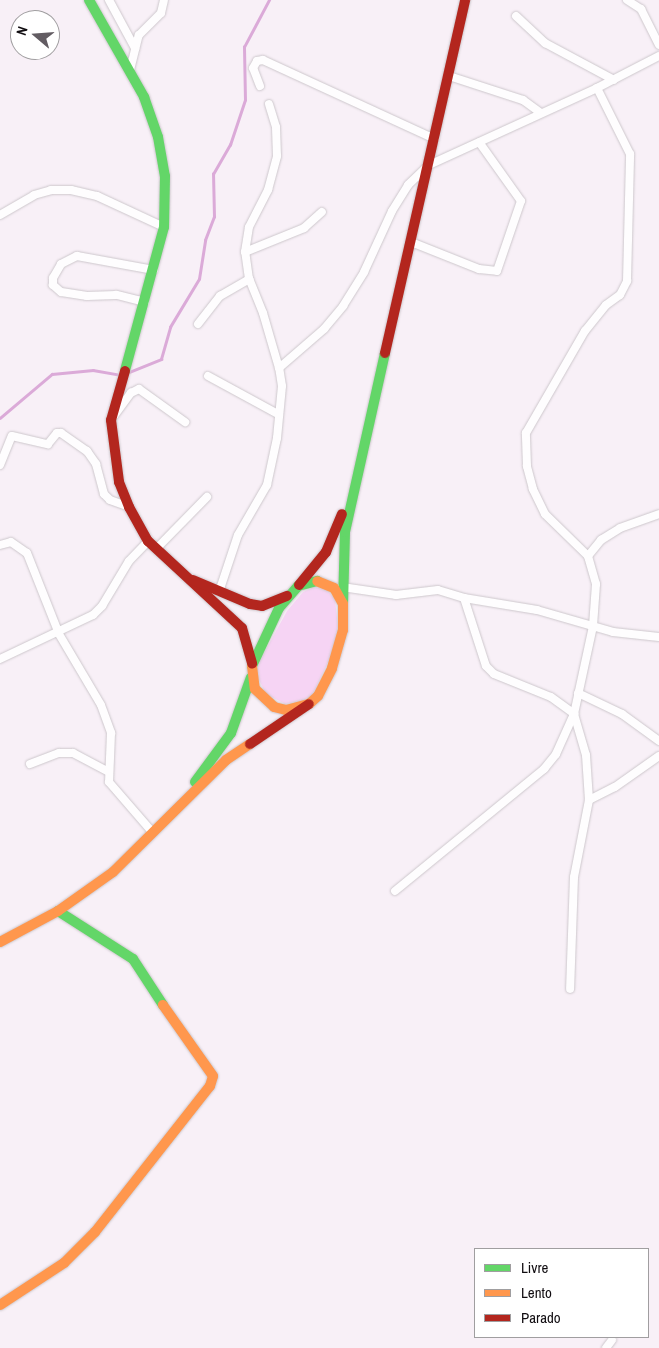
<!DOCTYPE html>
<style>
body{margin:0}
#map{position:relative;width:659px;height:1348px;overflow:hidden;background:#f8f0f7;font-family:"Archivo Narrow",sans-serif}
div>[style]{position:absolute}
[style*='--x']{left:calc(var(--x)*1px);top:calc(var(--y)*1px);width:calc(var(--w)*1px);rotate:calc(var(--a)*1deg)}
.green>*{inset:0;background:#f6d4f4}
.stream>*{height:2.5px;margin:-1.25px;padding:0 1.25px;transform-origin:1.25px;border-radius:1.25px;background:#dbaad8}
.roads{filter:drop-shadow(0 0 1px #cdc7cc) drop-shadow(0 0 1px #cdc7cc)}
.street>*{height:8px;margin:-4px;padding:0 4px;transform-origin:4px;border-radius:4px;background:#fefdfe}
.fast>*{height:10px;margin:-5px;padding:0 5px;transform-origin:5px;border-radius:5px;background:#63d668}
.slow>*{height:10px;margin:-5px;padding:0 5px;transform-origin:5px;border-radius:5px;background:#ff974d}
.jam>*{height:10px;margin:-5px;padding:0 5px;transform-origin:5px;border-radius:5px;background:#b3261e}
span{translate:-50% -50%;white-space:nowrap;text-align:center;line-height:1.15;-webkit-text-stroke:4px #fff;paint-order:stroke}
.legend{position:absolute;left:474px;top:1248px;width:175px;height:90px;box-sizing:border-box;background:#fff;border:1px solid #a09ea0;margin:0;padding:6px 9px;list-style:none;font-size:15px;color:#110d11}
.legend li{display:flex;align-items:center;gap:10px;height:25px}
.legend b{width:25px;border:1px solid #a09ea0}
.north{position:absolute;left:10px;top:10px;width:50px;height:50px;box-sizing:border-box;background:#fff;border:1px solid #a09ea0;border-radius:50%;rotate:288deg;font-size:14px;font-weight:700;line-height:20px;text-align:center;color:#110d11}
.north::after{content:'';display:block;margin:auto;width:18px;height:22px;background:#625c62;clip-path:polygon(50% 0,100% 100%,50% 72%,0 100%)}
</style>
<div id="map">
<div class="green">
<div style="clip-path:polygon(314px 587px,327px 590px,335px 599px,338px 628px,331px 656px,313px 694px,305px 700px,285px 704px,266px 694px,257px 676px,257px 666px,287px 611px,303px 592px)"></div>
</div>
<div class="stream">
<div style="--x:127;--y:373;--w:37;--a:-22"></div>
<div style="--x:161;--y:359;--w:33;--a:-74"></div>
<div style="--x:170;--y:327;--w:56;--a:-58.9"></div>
<div style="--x:199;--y:279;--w:39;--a:-81"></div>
<div style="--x:205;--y:240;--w:25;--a:-69"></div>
<div style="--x:214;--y:217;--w:43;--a:-91.3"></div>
<div style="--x:213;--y:174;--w:34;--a:-60"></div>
<div style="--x:230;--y:145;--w:47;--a:-71.6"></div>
<div style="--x:245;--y:100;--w:53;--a:-91.1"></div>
<div style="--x:244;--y:47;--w:53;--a:-62"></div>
<div style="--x:0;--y:418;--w:68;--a:-40.2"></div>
<div style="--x:52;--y:374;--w:41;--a:-5.6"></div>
<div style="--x:93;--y:370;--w:29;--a:10"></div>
</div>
<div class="roads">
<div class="street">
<div style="--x:109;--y:0;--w:55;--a:61.6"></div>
<div style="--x:627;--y:0;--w:17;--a:33"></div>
<div style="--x:641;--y:9;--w:40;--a:63.4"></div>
<div style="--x:516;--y:16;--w:40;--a:43"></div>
<div style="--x:545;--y:43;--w:78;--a:28.2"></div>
<div style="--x:130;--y:70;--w:36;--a:-76"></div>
<div style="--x:139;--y:35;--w:31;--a:-45"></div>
<div style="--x:161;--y:13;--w:13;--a:-77"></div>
<div style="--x:449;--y:76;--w:78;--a:18"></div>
<div style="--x:523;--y:100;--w:22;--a:36"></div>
<div style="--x:260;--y:86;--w:19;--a:-111"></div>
<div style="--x:253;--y:68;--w:8;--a:-60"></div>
<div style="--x:257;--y:61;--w:6;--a:-9"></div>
<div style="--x:263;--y:60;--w:189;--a:24.7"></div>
<div style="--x:0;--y:215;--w:39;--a:-30"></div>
<div style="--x:34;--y:195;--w:18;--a:-16"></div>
<div style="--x:51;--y:190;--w:20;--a:0"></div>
<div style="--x:71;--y:190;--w:27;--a:13"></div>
<div style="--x:97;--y:196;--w:74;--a:24.8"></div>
<div style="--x:411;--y:242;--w:73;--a:21.7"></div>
<div style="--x:479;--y:269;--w:18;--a:6"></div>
<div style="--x:497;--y:271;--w:74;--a:-71.1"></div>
<div style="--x:521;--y:201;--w:72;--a:-125.4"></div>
<div style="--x:245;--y:252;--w:64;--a:-22.1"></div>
<div style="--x:304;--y:228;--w:24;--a:-42"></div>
<div style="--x:145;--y:302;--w:30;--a:-166"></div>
<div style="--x:116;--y:295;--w:29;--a:178"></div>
<div style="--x:87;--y:296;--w:26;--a:-171"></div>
<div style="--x:61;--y:292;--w:11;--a:-139"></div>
<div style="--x:53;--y:285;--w:7;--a:-90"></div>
<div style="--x:53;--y:278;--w:16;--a:-60"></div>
<div style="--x:61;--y:264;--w:18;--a:-27"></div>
<div style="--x:77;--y:256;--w:78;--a:10.3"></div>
<div style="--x:198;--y:324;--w:36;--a:-52"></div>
<div style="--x:220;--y:296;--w:34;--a:-30"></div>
<div style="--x:279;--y:368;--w:60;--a:-40.9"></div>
<div style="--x:324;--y:329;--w:30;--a:-50"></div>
<div style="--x:343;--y:306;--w:40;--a:-58"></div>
<div style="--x:364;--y:272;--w:67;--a:-65.3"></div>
<div style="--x:392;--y:211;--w:31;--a:-58"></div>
<div style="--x:408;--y:185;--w:29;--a:-44"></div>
<div style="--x:429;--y:165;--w:185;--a:-24.6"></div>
<div style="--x:597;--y:88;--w:70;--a:-27.3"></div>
<div style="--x:208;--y:376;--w:80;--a:28.5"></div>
<div style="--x:114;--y:416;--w:29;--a:-54"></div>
<div style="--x:131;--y:393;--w:9;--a:-27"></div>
<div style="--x:139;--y:389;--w:57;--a:35.7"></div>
<div style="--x:0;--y:465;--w:31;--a:-68"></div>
<div style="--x:12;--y:436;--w:37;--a:13"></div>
<div style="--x:48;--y:444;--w:14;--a:-51"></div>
<div style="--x:57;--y:433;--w:4;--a:0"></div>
<div style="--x:61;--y:433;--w:32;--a:35"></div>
<div style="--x:87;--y:451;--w:16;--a:55"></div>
<div style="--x:96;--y:464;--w:31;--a:75"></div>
<div style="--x:104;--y:494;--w:8;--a:45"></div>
<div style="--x:110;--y:500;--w:20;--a:20"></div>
<div style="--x:0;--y:545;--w:11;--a:-15"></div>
<div style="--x:11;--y:542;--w:19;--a:35"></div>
<div style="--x:27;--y:553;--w:87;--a:68.4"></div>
<div style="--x:59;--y:634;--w:82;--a:59.4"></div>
<div style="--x:101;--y:705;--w:30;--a:70"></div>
<div style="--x:111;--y:733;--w:49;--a:92.3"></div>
<div style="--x:109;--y:782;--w:67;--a:49.2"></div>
<div style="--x:156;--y:549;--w:73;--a:-45.6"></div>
<div style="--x:588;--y:556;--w:21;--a:-51"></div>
<div style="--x:601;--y:540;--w:22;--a:-32"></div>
<div style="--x:620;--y:528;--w:41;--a:-19.7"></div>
<div style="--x:342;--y:587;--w:55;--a:8.4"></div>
<div style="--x:396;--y:595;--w:42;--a:-6.8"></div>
<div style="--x:438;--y:590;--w:27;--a:17"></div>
<div style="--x:464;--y:598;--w:74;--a:9.3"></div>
<div style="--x:537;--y:610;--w:79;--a:16.1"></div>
<div style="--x:613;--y:632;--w:46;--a:6.2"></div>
<div style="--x:219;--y:592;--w:60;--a:-71.6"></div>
<div style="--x:238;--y:535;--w:58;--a:-59.9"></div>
<div style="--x:267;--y:485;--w:48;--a:-78"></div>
<div style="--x:277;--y:438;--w:52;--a:-84.5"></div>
<div style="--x:282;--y:386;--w:18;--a:-99"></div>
<div style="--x:279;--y:368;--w:57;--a:-106.2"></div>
<div style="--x:263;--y:313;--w:37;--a:-112"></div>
<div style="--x:249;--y:279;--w:27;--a:-98"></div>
<div style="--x:245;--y:252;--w:25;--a:-81"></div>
<div style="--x:249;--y:227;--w:42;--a:-62.8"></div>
<div style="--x:268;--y:190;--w:35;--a:-75"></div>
<div style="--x:277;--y:156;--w:29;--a:-92"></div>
<div style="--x:276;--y:127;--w:24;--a:-107"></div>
<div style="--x:464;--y:598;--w:71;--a:72.1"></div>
<div style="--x:486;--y:666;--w:11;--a:45"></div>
<div style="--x:494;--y:674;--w:61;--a:22"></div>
<div style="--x:551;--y:697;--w:29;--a:36"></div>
<div style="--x:574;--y:714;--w:43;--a:73.7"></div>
<div style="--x:586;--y:755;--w:45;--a:86.2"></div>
<div style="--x:589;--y:800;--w:78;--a:101"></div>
<div style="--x:574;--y:877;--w:112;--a:92"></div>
<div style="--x:0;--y:659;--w:103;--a:-25.3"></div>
<div style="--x:93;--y:615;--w:13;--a:-45"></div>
<div style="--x:102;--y:606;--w:52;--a:-59"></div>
<div style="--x:129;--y:561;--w:28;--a:-46"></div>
<div style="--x:578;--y:693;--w:49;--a:25.5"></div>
<div style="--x:622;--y:714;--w:46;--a:36.1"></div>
<div style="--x:30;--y:764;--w:31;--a:-21"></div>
<div style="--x:59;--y:753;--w:14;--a:0"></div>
<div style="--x:73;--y:753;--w:38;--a:28"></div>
<div style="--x:589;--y:800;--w:29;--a:-27"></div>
<div style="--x:615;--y:787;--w:54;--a:-35.2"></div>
<div style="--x:395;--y:891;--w:193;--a:-39.3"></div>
<div style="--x:544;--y:769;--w:19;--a:-51"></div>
<div style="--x:556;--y:754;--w:44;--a:-65.8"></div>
<div style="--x:574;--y:714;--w:90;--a:-77.8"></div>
<div style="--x:593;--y:626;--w:42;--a:-85.9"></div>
<div style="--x:596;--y:584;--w:29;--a:-106"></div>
<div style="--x:588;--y:556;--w:60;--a:-135.7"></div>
<div style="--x:545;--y:514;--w:28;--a:-116"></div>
<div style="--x:533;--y:489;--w:24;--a:-105"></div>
<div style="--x:527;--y:466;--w:33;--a:-92"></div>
<div style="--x:526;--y:433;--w:118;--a:-60"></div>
<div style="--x:585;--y:331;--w:33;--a:-51"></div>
<div style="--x:606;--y:305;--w:17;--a:-36"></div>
<div style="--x:620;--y:295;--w:16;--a:-63"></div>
<div style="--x:627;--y:281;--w:127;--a:-88.6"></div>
<div style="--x:630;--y:154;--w:74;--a:-116.6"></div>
<div style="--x:606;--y:1348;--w:10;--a:-53"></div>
</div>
<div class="fast">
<div style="--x:89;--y:0;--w:112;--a:60.4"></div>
<div style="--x:144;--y:97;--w:42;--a:70.7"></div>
<div style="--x:158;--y:137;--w:40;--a:80"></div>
<div style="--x:165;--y:176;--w:51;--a:91.1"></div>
<div style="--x:164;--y:227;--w:149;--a:105.2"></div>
<div style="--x:343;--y:604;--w:72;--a:-88.4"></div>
<div style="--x:345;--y:532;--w:183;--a:-77.4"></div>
<div style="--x:252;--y:666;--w:64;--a:-65"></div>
<div style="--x:279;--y:608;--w:29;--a:-49"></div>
<div style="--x:298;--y:586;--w:20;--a:-15"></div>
<div style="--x:195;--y:782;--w:61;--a:-53.7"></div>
<div style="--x:231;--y:733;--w:59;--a:-70.3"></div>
<div style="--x:58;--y:911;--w:89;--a:32.6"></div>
<div style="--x:133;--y:959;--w:55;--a:56.9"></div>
</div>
<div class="slow">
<div style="--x:252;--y:666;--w:23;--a:83"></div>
<div style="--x:255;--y:689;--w:26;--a:43"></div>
<div style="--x:274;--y:707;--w:12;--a:14"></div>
<div style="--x:286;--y:710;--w:24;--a:-15"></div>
<div style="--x:309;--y:704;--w:12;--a:-42"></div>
<div style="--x:318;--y:696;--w:31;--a:-63"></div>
<div style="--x:332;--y:668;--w:40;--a:-74"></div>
<div style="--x:343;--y:630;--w:26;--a:-90"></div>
<div style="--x:343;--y:604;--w:18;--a:-119"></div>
<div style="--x:334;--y:588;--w:18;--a:-158"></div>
<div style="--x:0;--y:942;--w:66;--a:-28.1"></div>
<div style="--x:58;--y:911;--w:67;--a:-35.3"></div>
<div style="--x:113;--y:872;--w:159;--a:-44.7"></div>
<div style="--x:226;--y:760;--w:29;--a:-34"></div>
<div style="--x:0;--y:1305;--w:77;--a:-33.3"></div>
<div style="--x:64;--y:1263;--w:44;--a:-45"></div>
<div style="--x:95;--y:1232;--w:186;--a:-51.8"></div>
<div style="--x:210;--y:1086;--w:10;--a:-73"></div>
<div style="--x:213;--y:1076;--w:87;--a:-125.2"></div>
</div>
<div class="jam">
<div style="--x:385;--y:353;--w:362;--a:-77.2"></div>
<div style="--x:125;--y:371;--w:51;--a:105.9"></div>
<div style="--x:111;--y:420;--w:63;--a:82.6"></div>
<div style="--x:119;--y:482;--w:27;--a:68"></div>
<div style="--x:129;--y:507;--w:39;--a:61"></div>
<div style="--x:148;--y:541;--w:128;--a:42.8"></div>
<div style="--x:242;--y:628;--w:37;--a:74"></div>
<div style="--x:193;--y:580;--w:62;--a:22.8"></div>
<div style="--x:250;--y:604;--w:12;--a:9"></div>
<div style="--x:262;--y:606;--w:27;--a:-22"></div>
<div style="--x:299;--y:585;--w:43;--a:-50.7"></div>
<div style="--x:326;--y:552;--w:41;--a:-67.2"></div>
<div style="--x:250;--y:744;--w:71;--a:-34.1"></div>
</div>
</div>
<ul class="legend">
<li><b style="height:6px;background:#63d668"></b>Livre</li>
<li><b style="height:6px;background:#ff974d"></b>Lento</li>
<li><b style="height:6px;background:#b3261e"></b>Parado</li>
</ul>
<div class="north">N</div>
</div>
